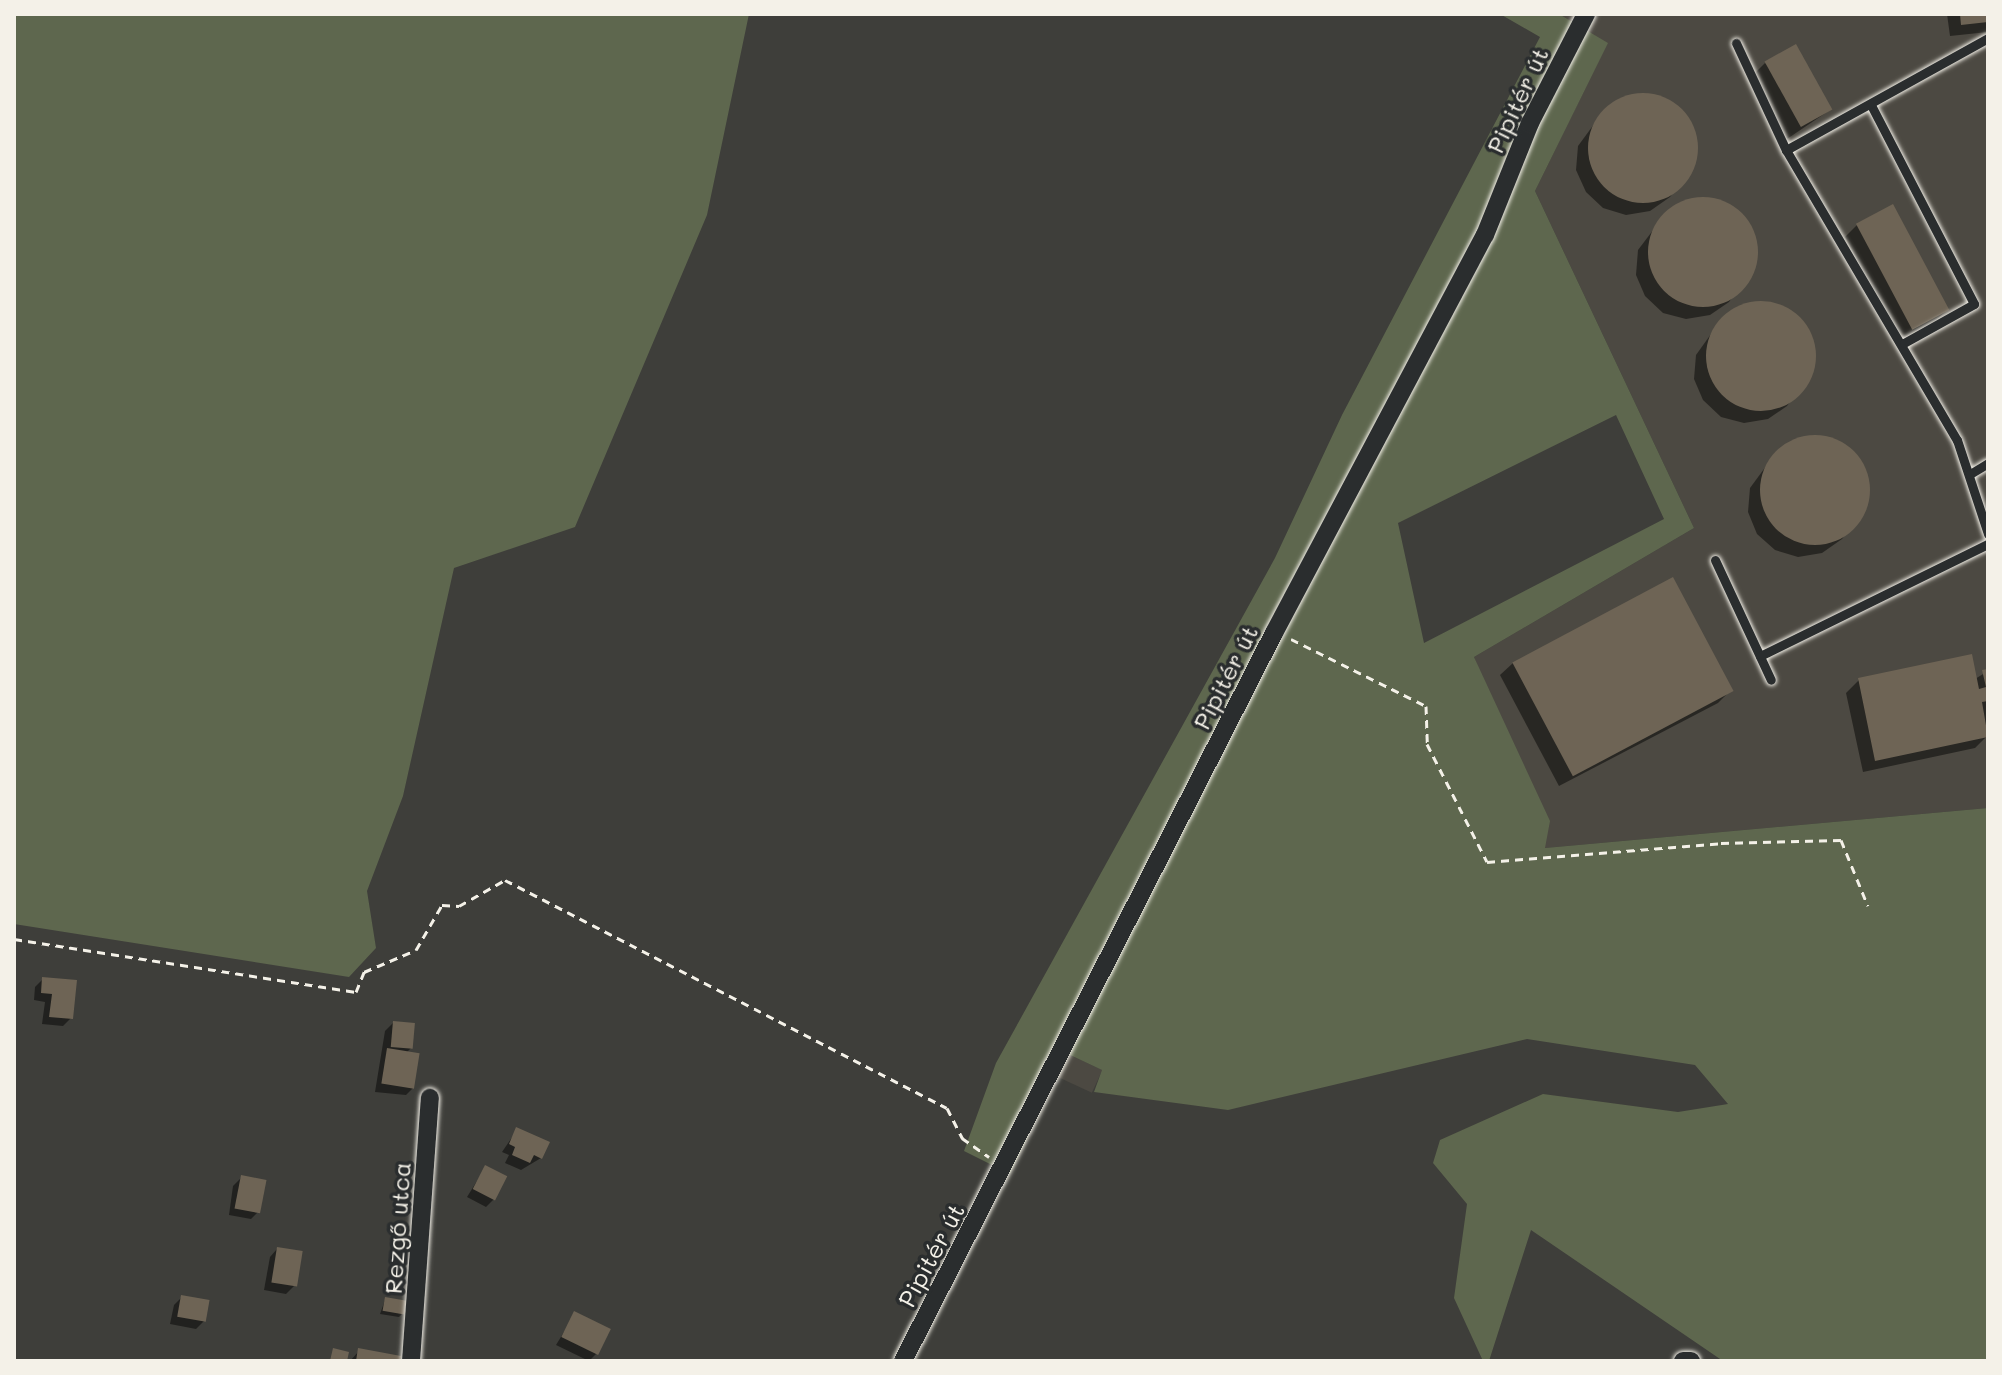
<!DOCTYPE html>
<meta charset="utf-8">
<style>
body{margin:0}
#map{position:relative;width:2002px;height:1375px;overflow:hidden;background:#3e3e3a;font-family:Mali,sans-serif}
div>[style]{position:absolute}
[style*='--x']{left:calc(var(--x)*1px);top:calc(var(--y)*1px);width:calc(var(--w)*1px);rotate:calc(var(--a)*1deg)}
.built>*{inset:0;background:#4c4942;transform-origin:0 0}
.green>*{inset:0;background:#5e674e}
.shadow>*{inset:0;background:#0007}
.building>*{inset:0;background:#6e6455;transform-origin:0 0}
.round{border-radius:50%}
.path>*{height:3px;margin-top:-1.5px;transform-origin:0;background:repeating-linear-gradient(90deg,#f4f1e8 0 8px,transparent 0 14px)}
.roads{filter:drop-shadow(0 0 2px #f4f1e8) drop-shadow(0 0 2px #f4f1e8)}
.service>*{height:9px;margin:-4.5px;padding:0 4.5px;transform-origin:4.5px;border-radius:4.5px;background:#2a2d2e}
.minor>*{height:18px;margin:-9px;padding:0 9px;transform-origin:9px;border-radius:9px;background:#2a2d2e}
span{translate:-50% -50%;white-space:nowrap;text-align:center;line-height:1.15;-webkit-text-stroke:7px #2a2d2e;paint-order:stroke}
.street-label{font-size:24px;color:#f4f1e8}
.frame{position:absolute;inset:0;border:16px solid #f4f1e8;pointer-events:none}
</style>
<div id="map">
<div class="built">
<div style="clip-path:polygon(1559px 14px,1988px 14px,1988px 808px,1545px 848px,1474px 657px,1694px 528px,1535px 191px,1607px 44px)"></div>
<div style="left:1068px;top:1054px;width:38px;height:25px;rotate:25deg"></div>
</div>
<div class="green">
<div style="clip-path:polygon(14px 14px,749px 14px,707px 215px,575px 527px,454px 568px,403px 796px,367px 891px,376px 948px,349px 977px,14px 924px)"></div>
<div style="clip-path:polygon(evenodd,1500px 14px,1559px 14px,1608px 43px,1535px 191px,1694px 528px,1474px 657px,1550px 821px,1545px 848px,1988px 808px,1988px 1361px,1723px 1361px,1531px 1230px,1489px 1361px,1483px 1361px,1454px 1298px,1467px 1204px,1433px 1163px,1440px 1140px,1543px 1094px,1678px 1112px,1728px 1104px,1695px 1065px,1527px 1039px,1228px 1110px,1094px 1092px,1102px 1070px,1068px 1054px,1010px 1174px,964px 1151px,996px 1063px,1275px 558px,1342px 415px,1540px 37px,1500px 14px,1616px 415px,1664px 519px,1424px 643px,1398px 523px,1616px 415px)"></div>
</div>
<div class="shadow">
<div style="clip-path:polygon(1947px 14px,1988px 14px,1988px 32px,1950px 36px)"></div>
<div style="clip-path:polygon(1765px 63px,1830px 110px,1787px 139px,1753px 75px)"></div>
<div style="clip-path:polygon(1646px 94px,1669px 101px,1687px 117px,1696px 139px,1695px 163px,1670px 197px,1650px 211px,1626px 215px,1603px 208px,1586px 192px,1576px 170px,1578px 146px,1603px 112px,1623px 98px)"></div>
<div style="clip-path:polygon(1706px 199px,1729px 205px,1747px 222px,1756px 243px,1754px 267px,1729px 302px,1710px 315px,1686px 319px,1663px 313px,1645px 296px,1636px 275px,1638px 250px,1663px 217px,1683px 203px)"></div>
<div style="clip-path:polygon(1857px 225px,1947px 310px,1934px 322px,1899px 340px,1845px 237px)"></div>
<div style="clip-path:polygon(1764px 303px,1787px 309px,1805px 326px,1814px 348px,1812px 371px,1787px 406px,1768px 419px,1744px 423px,1721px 417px,1703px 400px,1694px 379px,1696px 355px,1721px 320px,1741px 307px)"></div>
<div style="clip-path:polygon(1818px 436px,1841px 443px,1859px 459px,1868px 481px,1867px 505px,1842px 539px,1822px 553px,1798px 557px,1775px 550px,1757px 534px,1748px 512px,1750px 488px,1775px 454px,1795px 440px)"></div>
<div style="clip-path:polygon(1513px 663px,1730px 691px,1718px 703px,1559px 786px,1500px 675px)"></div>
<div style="clip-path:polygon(1988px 671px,1987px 736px,1975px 748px,1863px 772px,1846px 693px,1859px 680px,1975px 679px)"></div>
<div style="clip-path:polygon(43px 979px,71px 1018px,63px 1026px,42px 1024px,45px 1002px,34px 1000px,35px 987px)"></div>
<div style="clip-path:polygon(393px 1023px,411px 1048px,406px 1053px,414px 1087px,406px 1095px,375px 1092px,385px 1031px)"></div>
<div style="clip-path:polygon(517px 1130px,541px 1158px,521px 1170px,505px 1163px,509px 1155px,502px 1152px)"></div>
<div style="clip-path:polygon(485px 1168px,494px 1199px,486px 1207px,467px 1197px)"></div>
<div style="clip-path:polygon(241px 1178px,259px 1211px,251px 1219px,229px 1215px,233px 1186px)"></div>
<div style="clip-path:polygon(277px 1249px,294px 1286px,286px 1294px,264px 1290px,270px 1257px)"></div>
<div style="clip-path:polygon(182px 1297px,204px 1321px,196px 1329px,170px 1324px,174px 1305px)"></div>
<div style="clip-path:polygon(385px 1300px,403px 1313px,399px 1317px,380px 1314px)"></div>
<div style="clip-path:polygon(575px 1314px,597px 1353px,589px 1361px,556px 1345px)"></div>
<div style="clip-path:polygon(359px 1351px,398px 1361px,350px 1361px)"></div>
</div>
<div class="building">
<div style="clip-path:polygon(1960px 14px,1988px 14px,1988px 22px,1961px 25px)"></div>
<div style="left:1796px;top:44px;width:75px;height:36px;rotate:61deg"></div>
<div class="round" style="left:1588px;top:93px;width:110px;height:110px"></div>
<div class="round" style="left:1648px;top:197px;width:110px;height:110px"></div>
<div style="left:1893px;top:204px;width:120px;height:42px;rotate:62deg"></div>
<div class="round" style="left:1706px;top:301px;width:110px;height:110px"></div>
<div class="round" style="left:1760px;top:435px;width:110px;height:110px"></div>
<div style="left:1673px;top:577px;width:129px;height:182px;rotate:62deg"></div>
<div style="clip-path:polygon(1972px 654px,1979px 689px,1986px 687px,1982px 670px,1988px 669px,1988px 701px,1982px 702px,1988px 737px,1875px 761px,1858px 678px)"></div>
<div style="clip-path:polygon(42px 977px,77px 980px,73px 1019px,49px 1017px,52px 994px,41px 993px)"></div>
<div style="left:393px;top:1021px;width:22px;height:26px;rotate:5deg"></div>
<div style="left:387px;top:1048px;width:33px;height:36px;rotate:9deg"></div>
<div style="clip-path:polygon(516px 1127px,550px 1142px,542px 1159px,534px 1155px,530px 1163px,512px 1155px,515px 1147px,509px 1144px)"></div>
<div style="left:485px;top:1165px;width:25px;height:27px;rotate:27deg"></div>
<div style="left:241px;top:1175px;width:26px;height:34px;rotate:11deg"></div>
<div style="left:277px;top:1247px;width:26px;height:36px;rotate:9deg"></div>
<div style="left:181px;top:1295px;width:29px;height:22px;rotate:10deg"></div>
<div style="left:385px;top:1297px;width:22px;height:14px;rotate:10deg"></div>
<div style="left:574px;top:1311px;width:41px;height:29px;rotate:26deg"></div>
<div style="clip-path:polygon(333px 1348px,349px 1352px,347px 1361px,330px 1361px)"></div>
<div style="clip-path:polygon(358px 1348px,401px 1356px,400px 1361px,356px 1361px)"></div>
</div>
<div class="path">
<div style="--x:1291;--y:639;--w:151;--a:26.4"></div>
<div style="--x:1426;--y:706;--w:38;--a:88"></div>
<div style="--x:1427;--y:744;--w:132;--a:63"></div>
<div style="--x:1487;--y:862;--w:235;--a:-4.6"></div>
<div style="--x:1721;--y:843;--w:120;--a:-1.4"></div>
<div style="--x:1841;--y:840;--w:71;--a:67.8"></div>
<div style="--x:14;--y:939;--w:346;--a:8.8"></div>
<div style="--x:356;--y:992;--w:22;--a:-68"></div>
<div style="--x:364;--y:972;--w:56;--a:-22.9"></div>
<div style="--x:416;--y:950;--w:52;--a:-60"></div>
<div style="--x:442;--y:905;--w:17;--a:3"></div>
<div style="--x:459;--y:906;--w:53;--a:-29.5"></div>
<div style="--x:505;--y:880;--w:497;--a:27.3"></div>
<div style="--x:947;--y:1108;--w:34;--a:63"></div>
<div style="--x:962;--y:1138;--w:33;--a:35"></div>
</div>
<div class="roads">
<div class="service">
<div style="--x:1736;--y:43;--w:118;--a:65"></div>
<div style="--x:1786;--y:150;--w:337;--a:59.5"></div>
<div style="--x:1957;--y:440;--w:99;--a:71.7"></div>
<div style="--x:1871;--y:105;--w:224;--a:62.6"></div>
<div style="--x:1974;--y:304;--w:80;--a:150.9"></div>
<div style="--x:1786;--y:150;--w:231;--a:-29"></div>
<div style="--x:1970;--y:474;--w:21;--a:-31"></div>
<div style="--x:1715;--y:560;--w:132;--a:65"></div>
<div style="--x:1760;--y:656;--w:254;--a:-26.2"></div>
</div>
<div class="minor">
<div style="--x:411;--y:1361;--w:264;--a:-85.9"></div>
<div style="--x:903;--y:1361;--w:817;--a:-63"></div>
<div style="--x:1274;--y:633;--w:450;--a:-62.1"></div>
<div style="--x:1485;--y:235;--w:121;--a:-68.1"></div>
<div style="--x:1530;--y:123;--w:123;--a:-62.8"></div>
<div style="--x:1683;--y:1361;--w:8;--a:0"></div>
</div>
</div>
<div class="street-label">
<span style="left:1517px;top:100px;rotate:-65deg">Pipitér út</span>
<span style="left:1225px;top:677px;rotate:-63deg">Pipitér út</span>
<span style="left:397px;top:1228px;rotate:-86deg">Rezgő utca</span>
<span style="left:931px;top:1255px;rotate:-62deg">Pipitér út</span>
</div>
<div class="frame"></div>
</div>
